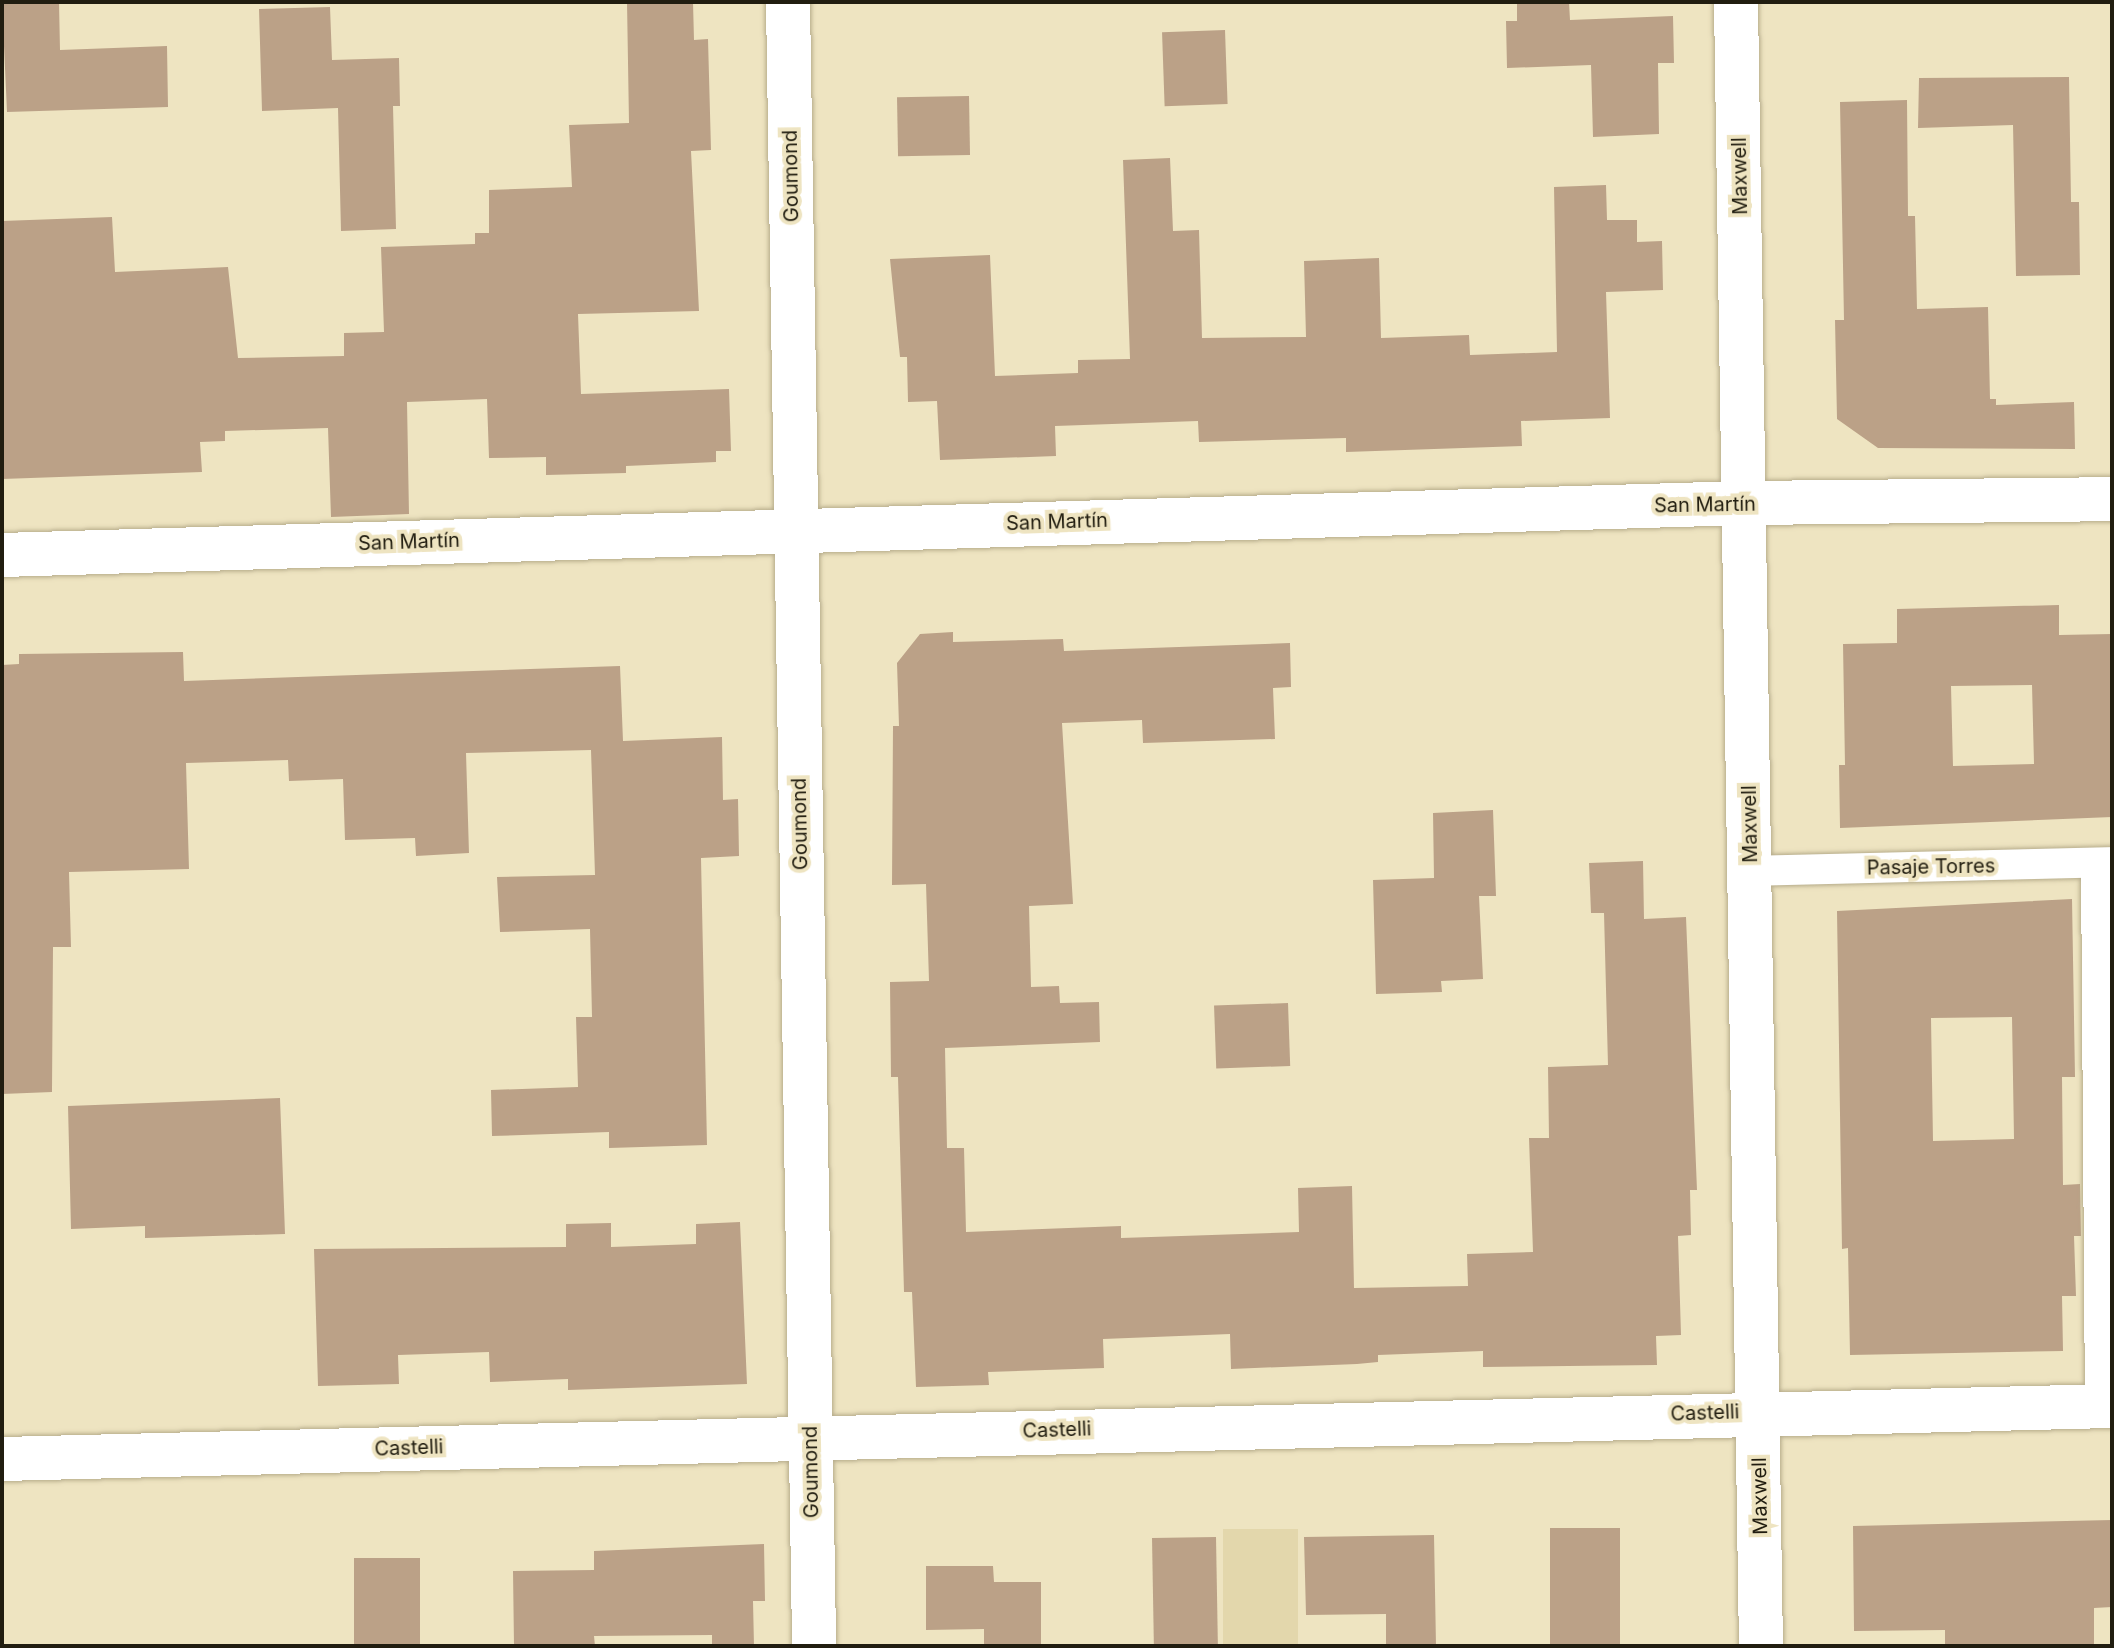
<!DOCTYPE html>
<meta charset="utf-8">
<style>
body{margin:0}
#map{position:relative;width:2114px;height:1648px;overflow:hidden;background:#eee4c1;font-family:Inter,sans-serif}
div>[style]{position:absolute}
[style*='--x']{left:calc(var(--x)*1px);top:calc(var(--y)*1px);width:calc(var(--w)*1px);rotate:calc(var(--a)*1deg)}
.built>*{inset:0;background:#e3d7ac;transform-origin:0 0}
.building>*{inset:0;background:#bba187;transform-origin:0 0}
.roads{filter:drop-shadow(0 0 2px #b6ac8b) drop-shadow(0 0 2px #b6ac8b)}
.service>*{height:30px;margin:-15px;padding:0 15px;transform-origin:15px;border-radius:15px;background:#fff}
.minor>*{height:44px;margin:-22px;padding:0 22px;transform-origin:22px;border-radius:22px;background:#fff}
span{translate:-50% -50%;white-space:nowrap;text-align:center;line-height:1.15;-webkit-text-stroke:8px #eee4c1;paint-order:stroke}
.street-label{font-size:20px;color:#211d10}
.frame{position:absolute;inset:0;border:4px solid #211d10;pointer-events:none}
</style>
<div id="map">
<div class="built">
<div style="left:1298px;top:1529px;width:117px;height:75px;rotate:90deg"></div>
</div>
<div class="building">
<div style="clip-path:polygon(2px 2px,59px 2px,60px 50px,167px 46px,168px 107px,7px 112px)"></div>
<div style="clip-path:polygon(627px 2px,693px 2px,694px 40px,708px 39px,711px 150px,691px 151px,699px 311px,578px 314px,581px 394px,729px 389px,731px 451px,716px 451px,716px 462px,626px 466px,626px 473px,546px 475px,546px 457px,489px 458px,487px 399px,407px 402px,409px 514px,331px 517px,328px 428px,225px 431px,225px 441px,200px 442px,202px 472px,2px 479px,2px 221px,112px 217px,115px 272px,228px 267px,238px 358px,344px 356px,344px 333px,384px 332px,381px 247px,475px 244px,475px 233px,489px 233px,489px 190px,572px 187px,569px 125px,629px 123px)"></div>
<div style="clip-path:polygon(1517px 2px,1569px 2px,1570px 20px,1673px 16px,1674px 63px,1658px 63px,1659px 134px,1593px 137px,1591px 65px,1507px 68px,1506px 21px,1517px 21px)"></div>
<div style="clip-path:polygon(330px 7px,332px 60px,399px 58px,400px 106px,393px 106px,396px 229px,341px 231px,338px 108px,262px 111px,259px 9px)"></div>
<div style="left:1225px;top:30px;width:74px;height:63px;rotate:88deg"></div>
<div style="clip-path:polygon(2069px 77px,2071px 202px,2079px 202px,2080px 275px,2016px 276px,2013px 125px,1918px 128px,1919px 78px)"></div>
<div style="left:969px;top:96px;width:59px;height:72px;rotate:89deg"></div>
<div style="clip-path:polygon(1907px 100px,1908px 216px,1915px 216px,1917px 309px,1988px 307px,1990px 399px,1996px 399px,1996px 405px,2074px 402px,2075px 449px,1878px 448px,1837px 419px,1835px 320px,1844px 320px,1840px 102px)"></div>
<div style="clip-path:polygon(1170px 158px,1173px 231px,1199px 230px,1202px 338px,1306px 337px,1304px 261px,1379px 258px,1381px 338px,1469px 335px,1470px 355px,1557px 352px,1554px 187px,1606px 185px,1607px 220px,1637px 220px,1637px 242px,1662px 241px,1663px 290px,1606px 292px,1610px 418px,1521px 421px,1522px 446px,1346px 452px,1346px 438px,1199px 442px,1198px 421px,1055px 426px,1056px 456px,940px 460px,937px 401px,908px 402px,907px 357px,900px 357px,890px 259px,990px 255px,995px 376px,1078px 373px,1078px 360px,1130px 359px,1123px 160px)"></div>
<div style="clip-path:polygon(evenodd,2059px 605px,2059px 635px,2112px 634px,2112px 817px,1840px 828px,1839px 765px,1845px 765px,1843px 644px,1897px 643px,1897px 609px,2059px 605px,2032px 685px,2034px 764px,1953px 766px,1951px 686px,2032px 685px)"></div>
<div style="clip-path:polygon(953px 632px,953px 642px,1063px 639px,1064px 651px,1290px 643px,1291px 687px,1273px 688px,1275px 739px,1143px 743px,1142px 720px,1062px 723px,1073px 904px,1029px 906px,1031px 987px,1059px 986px,1060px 1003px,1099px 1002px,1100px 1042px,945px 1048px,947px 1148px,964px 1148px,966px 1232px,1121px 1226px,1121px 1238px,1299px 1232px,1298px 1188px,1352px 1186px,1354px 1288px,1468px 1286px,1467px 1254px,1533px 1252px,1529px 1138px,1549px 1138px,1548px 1067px,1608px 1065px,1604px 913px,1591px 913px,1589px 863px,1643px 861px,1644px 919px,1686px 917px,1697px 1190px,1690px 1190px,1691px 1235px,1678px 1236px,1681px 1335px,1656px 1336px,1657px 1365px,1483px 1367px,1483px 1351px,1378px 1355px,1378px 1362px,1357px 1364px,1231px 1369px,1230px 1334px,1103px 1339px,1104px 1368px,988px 1372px,989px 1385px,916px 1387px,912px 1292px,904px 1292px,898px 1077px,891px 1077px,890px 982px,929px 981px,926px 884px,892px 885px,893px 726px,899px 726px,897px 663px,920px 634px)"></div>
<div style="clip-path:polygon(183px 652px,184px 681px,620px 666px,623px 741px,722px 737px,723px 800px,738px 799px,739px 856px,701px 858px,707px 1145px,609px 1148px,609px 1132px,492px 1136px,491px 1090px,578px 1087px,576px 1017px,592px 1017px,590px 929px,500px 932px,497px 877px,595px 875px,591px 750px,466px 753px,469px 853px,416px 856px,415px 838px,345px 840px,343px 779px,289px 781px,288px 760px,186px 763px,189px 869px,69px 872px,71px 947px,53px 947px,52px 1092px,2px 1094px,2px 665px,19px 664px,19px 654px)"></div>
<div style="clip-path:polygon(1493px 810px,1496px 896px,1479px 896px,1483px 979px,1441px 981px,1442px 992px,1376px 994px,1373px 880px,1434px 878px,1433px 813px)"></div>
<div style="clip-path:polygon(evenodd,2072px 899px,2075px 1077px,2062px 1077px,2063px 1185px,2080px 1184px,2081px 1236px,2074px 1236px,2076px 1296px,2062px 1296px,2063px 1351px,1850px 1355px,1848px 1248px,1842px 1249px,1837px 911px,2072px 899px,2012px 1017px,2014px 1139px,1933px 1141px,1931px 1018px,2012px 1017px)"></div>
<div style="left:1288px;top:1003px;width:63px;height:74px;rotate:88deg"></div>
<div style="clip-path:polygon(280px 1098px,285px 1234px,145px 1238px,145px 1226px,71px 1229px,68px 1106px)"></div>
<div style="clip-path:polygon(740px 1222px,747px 1384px,568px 1390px,568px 1379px,490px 1382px,489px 1352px,398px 1355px,399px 1384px,318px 1386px,314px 1249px,566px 1247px,566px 1224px,611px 1223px,611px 1247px,696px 1244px,696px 1224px)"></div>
<div style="clip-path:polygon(2112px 1520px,2112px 1607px,2094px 1608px,2094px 1646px,1945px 1646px,1945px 1630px,1854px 1631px,1853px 1526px)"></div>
<div style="left:1620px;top:1528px;width:118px;height:70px;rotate:90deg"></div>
<div style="clip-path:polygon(1434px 1535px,1436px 1646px,1386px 1646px,1386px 1614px,1306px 1615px,1304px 1537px)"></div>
<div style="left:1216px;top:1537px;width:109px;height:64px;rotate:89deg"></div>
<div style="clip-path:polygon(764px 1544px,765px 1601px,753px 1601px,754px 1646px,712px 1646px,712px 1635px,594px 1636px,595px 1646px,514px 1646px,513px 1571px,594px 1570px,594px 1551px)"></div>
<div style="left:354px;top:1558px;width:66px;height:88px"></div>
<div style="clip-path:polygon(926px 1566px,993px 1566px,994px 1582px,1041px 1582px,1041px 1646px,984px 1646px,984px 1629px,926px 1630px)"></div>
</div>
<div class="roads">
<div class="service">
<div style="--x:2096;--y:863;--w:543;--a:89.58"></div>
<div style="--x:1751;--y:871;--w:361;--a:-1.4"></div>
</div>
<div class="minor">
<div style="--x:788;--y:2;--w:1644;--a:89.09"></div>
<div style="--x:1736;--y:2;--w:1644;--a:89.13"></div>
<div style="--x:2;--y:555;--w:1745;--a:-1.71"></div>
<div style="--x:1746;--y:503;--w:366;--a:-0.6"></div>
<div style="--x:2;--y:1459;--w:2111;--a:-1.44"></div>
</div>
</div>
<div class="street-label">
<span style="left:791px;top:176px;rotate:-91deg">Goumond</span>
<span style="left:1740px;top:176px;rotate:-91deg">Maxwell</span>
<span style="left:1705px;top:505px;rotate:-1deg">San Martín</span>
<span style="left:1057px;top:522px;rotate:-2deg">San Martín</span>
<span style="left:409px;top:542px;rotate:-2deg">San Martín</span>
<span style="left:800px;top:824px;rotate:-91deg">Goumond</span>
<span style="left:1750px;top:824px;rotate:-91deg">Maxwell</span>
<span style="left:1931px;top:867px;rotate:-1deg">Pasaje Torres</span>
<span style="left:1705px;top:1413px;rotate:-2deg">Castelli</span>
<span style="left:1057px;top:1430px;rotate:-2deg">Castelli</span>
<span style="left:409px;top:1448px;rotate:-2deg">Castelli</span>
<span style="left:811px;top:1472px;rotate:-91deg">Goumond</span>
<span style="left:1760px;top:1496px;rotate:-91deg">Maxwell</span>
</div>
<div class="frame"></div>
</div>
